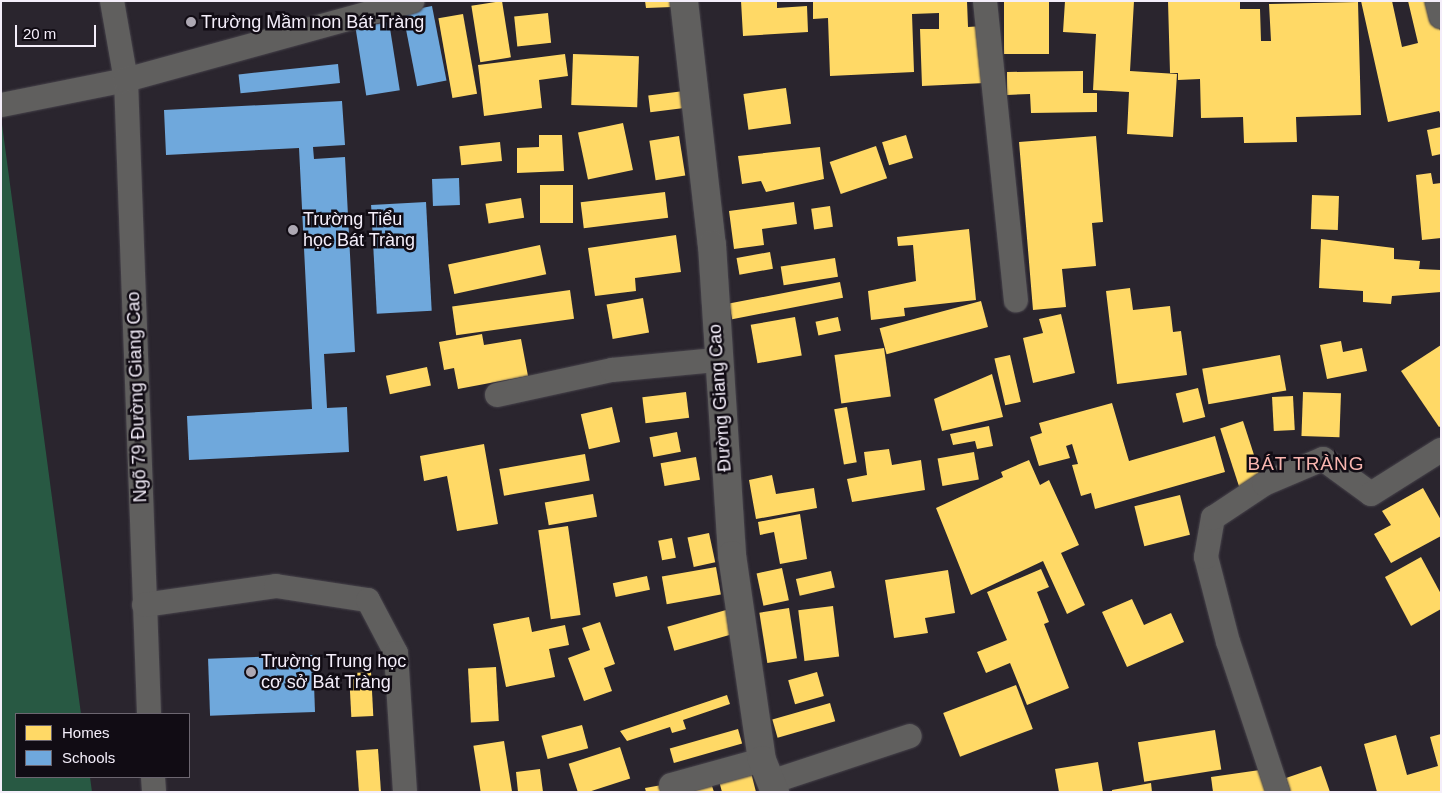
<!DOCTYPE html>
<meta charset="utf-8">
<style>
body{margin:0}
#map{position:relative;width:1442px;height:793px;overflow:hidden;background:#2a252e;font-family:Arial,sans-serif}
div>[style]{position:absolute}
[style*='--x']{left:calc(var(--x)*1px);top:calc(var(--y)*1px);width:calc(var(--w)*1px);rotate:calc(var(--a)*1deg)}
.forest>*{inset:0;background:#285943}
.homes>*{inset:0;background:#ffd966;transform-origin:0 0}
.schools>*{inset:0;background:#6fa8dc;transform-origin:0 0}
.roads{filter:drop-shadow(0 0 1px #46424a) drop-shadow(0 0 1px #46424a)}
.minor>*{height:24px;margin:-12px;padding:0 12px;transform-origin:12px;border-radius:12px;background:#605f5e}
.tertiary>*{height:28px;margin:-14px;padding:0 14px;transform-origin:14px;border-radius:14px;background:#605f5e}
.dots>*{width:14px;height:14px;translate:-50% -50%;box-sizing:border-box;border:2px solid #110c14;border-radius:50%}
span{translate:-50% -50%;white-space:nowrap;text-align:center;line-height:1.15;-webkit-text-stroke:5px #110c14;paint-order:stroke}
.poi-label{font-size:18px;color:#f4eefa}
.left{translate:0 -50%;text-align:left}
.street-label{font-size:18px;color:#f4eefa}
.neighbourhood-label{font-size:19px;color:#f9b5af;letter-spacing:1px}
.frame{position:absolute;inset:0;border:2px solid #f4eefa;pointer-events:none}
.legend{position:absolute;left:15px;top:713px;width:175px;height:65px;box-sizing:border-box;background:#110c14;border:1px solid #6c6670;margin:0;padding:6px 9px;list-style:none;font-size:15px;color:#f4eefa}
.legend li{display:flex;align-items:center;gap:10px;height:25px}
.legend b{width:25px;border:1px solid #6c6670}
.scale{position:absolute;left:15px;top:25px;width:81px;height:22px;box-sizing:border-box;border:2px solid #f4eefa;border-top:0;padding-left:6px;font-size:15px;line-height:18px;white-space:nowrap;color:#f4eefa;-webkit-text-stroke:4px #110c14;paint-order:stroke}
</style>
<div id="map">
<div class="forest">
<div style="clip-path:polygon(1px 117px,81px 714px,16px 714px,16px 777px,90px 777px,92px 792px,1px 792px)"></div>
</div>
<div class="homes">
<div style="left:502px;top:1px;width:57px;height:31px;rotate:81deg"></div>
<div style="clip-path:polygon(645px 1px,672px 1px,672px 7px,646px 8px)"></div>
<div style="clip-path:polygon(741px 1px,777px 1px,777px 8px,807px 6px,808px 32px,743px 36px)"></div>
<div style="clip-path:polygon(813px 1px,967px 1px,968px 27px,983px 26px,985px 83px,922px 86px,920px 29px,939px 29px,939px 13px,912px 14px,914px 72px,830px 76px,828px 18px,813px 19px)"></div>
<div style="left:1004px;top:1px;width:45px;height:53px"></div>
<div style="clip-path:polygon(1065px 1px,1134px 1px,1130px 71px,1177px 74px,1173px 137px,1127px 134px,1129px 92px,1093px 90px,1096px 34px,1063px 32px)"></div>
<div style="clip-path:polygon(1168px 1px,1240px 1px,1240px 9px,1260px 9px,1261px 41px,1271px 41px,1269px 4px,1358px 2px,1361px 115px,1296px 117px,1297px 142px,1244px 143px,1243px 117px,1201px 118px,1200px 79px,1178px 80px,1178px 73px,1170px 73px)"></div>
<div style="clip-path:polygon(1361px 1px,1392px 1px,1402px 47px,1418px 43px,1408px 1px,1433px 1px,1441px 35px,1441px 116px,1439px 111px,1388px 122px)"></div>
<div style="left:548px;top:13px;width:30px;height:34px;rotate:84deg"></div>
<div style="left:463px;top:14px;width:81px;height:25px;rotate:80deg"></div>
<div style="clip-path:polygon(565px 54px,568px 76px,539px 80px,542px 108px,484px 116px,478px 65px)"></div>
<div style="left:573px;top:54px;width:66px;height:51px;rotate:2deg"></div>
<div style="clip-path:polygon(1083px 71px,1083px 93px,1097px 93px,1097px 112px,1031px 113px,1030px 94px,1007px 95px,1007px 72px)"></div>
<div style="left:786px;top:88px;width:36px;height:43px;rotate:82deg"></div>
<div style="left:684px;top:91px;width:17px;height:36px;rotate:83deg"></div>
<div style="left:623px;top:123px;width:48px;height:46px;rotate:78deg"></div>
<div style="clip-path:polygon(1441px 127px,1441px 154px,1432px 156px,1427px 130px)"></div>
<div style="clip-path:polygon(539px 135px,562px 135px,564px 171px,517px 173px,517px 148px,539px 147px)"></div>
<div style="left:906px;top:135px;width:24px;height:25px;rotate:73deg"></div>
<div style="left:679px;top:136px;width:40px;height:30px;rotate:81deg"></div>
<div style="clip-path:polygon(1096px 136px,1103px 222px,1092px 223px,1096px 266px,1062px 269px,1066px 307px,1033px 310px,1019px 142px)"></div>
<div style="left:500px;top:142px;width:19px;height:41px;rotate:84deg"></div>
<div style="left:876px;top:146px;width:34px;height:49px;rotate:71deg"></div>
<div style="clip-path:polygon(820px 147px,824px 179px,766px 192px,761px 181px,742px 184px,738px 156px)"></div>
<div style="clip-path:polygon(1431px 173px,1433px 184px,1441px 183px,1441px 238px,1422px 240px,1416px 175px)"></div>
<div style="left:540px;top:185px;width:33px;height:38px"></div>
<div style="left:665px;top:192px;width:26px;height:85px;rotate:83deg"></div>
<div style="left:1312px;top:195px;width:27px;height:34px;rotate:2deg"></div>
<div style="left:521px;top:198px;width:20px;height:36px;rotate:81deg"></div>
<div style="clip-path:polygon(794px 202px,797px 224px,762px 229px,764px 245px,734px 249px,729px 211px)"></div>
<div style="left:830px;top:206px;width:21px;height:19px;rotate:82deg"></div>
<div style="clip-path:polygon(969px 229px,976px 300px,904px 308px,905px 316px,871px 320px,868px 291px,916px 281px,913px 245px,898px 246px,897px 237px)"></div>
<div style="clip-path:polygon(676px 235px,681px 272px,635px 278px,636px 291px,595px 296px,588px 248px)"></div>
<div style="clip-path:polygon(1321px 239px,1394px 248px,1394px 259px,1420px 261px,1419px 269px,1441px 270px,1441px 292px,1392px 296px,1391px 304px,1363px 302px,1363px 291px,1319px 288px)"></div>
<div style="left:540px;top:245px;width:30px;height:94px;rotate:78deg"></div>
<div style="left:770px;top:252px;width:17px;height:34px;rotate:80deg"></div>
<div style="left:835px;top:258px;width:19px;height:55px;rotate:81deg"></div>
<div style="left:840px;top:282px;width:16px;height:113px;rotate:79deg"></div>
<div style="clip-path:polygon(1130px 288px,1133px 310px,1170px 306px,1173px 332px,1181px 331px,1187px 375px,1117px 384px,1106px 291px)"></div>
<div style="left:570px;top:290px;width:29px;height:119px;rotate:82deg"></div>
<div style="left:643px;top:298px;width:35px;height:37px;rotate:80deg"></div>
<div style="left:981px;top:301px;width:27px;height:105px;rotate:75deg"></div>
<div style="clip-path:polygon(1061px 314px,1075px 373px,1033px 383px,1023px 338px,1043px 333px,1039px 319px)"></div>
<div style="left:795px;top:317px;width:39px;height:45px;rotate:80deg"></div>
<div style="left:838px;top:317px;width:14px;height:23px;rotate:78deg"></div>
<div style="clip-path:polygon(482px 334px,484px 345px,521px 339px,528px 376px,458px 389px,454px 368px,444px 370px,439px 342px)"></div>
<div style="clip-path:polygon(1341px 341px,1343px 352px,1362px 348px,1367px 371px,1327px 379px,1320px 345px)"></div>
<div style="clip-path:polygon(1441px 345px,1441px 426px,1439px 427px,1401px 371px)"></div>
<div style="left:884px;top:348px;width:49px;height:50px;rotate:82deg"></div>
<div style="left:1010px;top:355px;width:48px;height:16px;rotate:77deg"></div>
<div style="left:1280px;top:355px;width:36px;height:79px;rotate:80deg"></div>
<div style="left:427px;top:367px;width:19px;height:42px;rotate:78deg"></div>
<div style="clip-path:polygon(992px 374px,1003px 417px,942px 431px,934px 399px)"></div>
<div style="left:1198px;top:388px;width:30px;height:23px;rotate:76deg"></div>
<div style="left:686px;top:392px;width:26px;height:44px;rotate:83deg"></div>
<div style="left:1303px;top:392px;width:38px;height:44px;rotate:2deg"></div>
<div style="left:1293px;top:396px;width:34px;height:21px;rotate:87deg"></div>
<div style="clip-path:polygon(1112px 403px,1129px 461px,1215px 436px,1225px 472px,1095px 509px,1091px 493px,1081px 496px,1072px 465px,1078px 464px,1072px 444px,1066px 446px,1070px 458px,1039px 466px,1030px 437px,1042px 433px,1039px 423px)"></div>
<div style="left:612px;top:407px;width:36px;height:32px;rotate:77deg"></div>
<div style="left:847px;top:407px;width:56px;height:13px;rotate:80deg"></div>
<div style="left:1243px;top:421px;width:63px;height:24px;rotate:72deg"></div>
<div style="clip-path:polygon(989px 426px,993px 446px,977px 449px,975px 441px,953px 445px,950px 434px)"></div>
<div style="left:677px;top:432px;width:20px;height:28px;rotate:79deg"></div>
<div style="clip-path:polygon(484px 444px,498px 524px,457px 531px,447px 476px,424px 481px,420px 456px)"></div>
<div style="clip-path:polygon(889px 449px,892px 465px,921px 460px,925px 490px,852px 502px,847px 479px,867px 475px,864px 452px)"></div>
<div style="left:974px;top:452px;width:28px;height:37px;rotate:80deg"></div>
<div style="left:585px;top:454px;width:27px;height:87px;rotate:80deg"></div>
<div style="left:696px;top:457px;width:23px;height:36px;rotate:80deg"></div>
<div style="clip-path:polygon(1029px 460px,1040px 485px,1049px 480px,1079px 545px,1061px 553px,1085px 605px,1067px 614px,1043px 561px,971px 595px,936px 508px,1003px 477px,1001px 472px)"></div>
<div style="clip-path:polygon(772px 475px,776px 494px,814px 488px,817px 508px,756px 519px,749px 480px)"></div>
<div style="clip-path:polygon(1423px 488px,1441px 520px,1441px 536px,1391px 563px,1374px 534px,1391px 525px,1382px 511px)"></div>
<div style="left:593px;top:494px;width:23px;height:49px;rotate:80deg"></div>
<div style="left:1180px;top:495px;width:41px;height:47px;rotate:76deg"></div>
<div style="clip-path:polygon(800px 514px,807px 559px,780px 564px,774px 532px,760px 535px,758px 522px)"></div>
<div style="left:568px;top:526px;width:90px;height:30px;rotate:82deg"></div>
<div style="left:709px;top:533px;width:30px;height:22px;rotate:78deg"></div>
<div style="left:672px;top:538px;width:20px;height:14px;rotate:79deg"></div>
<div style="clip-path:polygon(1421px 557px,1441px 594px,1441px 609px,1411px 626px,1385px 577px)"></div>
<div style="left:716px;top:567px;width:28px;height:55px;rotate:80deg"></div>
<div style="left:782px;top:568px;width:33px;height:26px;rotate:78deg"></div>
<div style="clip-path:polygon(1041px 569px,1049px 587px,1037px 592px,1049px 622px,1044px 624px,1069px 688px,1027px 705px,1010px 663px,986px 673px,977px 652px,1007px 640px,987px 592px)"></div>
<div style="clip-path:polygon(948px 570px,955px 613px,925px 618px,928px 633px,894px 638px,885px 580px)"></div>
<div style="left:831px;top:571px;width:17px;height:36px;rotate:77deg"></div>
<div style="left:647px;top:576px;width:14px;height:35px;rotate:78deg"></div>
<div style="clip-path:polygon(1132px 599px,1144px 625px,1171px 613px,1184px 642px,1127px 667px,1102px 612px)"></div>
<div style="left:833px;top:606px;width:51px;height:35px;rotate:83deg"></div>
<div style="left:789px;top:608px;width:51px;height:30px;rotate:81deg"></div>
<div style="left:726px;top:610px;width:25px;height:61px;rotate:74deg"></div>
<div style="clip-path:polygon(529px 617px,532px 632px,565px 625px,569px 645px,549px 649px,555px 677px,506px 687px,493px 624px)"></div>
<div style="clip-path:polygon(600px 622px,615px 664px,604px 668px,612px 691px,584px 701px,568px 658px,590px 650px,582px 628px)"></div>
<div style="left:496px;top:667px;width:54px;height:28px;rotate:87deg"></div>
<div style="left:371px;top:672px;width:44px;height:22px;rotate:87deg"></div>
<div style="left:817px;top:672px;width:25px;height:30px;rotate:74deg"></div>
<div style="left:1016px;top:685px;width:47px;height:78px;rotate:69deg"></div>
<div style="clip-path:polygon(727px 695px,730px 704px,683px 720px,686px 729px,672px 733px,670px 727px,627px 741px,620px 731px)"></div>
<div style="left:830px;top:703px;width:19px;height:60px;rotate:74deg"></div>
<div style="left:582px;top:725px;width:24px;height:42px;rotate:75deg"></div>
<div style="left:738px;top:729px;width:15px;height:71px;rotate:74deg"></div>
<div style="left:1215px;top:730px;width:40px;height:78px;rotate:81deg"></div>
<div style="clip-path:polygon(1441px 734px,1441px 792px,1377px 792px,1364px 744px,1396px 735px,1407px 775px,1438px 766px,1430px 737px)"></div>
<div style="left:504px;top:741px;width:52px;height:31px;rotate:81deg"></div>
<div style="left:620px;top:747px;width:33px;height:54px;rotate:72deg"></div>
<div style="left:378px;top:749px;width:43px;height:22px;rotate:86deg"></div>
<div style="clip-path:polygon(1098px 762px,1103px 792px,1059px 792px,1055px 769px)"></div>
<div style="clip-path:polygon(1321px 766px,1330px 792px,1290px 792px,1286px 778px)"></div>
<div style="clip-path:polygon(1281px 767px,1285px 792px,1213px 792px,1211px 777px)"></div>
<div style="clip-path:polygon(540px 769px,543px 792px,518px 792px,516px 772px)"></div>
<div style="clip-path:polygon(751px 772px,756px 792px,722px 792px,719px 781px)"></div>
<div style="clip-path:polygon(711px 783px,714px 792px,687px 792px)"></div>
<div style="clip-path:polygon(1151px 783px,1152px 792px,1112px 792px,1112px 790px)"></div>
<div style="clip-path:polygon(662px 785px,663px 792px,646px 792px,645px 788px)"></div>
</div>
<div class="schools">
<div style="left:432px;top:6px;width:76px;height:30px;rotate:79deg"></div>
<div style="left:389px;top:22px;width:69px;height:34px;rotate:81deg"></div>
<div style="left:338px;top:64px;width:19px;height:100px;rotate:84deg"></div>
<div style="clip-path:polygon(342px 101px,345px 145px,313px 147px,314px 159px,345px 157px,355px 352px,324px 354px,327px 408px,347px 407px,349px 452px,189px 460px,187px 416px,312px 409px,299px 148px,166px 155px,164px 110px)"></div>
<div style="left:459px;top:178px;width:27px;height:27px;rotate:88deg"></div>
<div style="left:426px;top:202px;width:109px;height:55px;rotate:87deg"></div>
<div style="left:313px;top:655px;width:57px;height:105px;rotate:88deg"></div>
</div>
<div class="roads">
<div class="minor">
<div style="--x:112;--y:1;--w:80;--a:80"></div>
<div style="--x:126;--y:80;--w:634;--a:87.92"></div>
<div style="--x:985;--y:1;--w:301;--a:84.1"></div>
<div style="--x:1437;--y:1;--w:16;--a:76"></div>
<div style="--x:1;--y:105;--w:127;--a:-11.3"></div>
<div style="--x:126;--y:80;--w:297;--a:-15.4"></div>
<div style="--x:497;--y:395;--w:118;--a:-12.3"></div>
<div style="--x:612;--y:370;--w:104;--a:-5.5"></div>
<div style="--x:144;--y:605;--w:133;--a:-8.2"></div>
<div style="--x:276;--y:586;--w:93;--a:8.7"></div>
<div style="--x:368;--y:600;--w:60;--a:62.2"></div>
<div style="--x:396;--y:653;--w:139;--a:86.3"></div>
<div style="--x:153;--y:777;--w:15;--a:86"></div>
<div style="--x:771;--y:782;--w:146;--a:-18.3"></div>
<div style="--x:671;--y:785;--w:94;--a:-15.4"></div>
<div style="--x:1278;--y:792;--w:158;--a:-108.4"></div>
<div style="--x:1228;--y:642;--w:88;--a:-104.5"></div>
<div style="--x:1206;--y:557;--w:40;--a:-80"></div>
<div style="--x:1213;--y:518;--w:61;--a:-33.7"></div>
<div style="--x:1264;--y:484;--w:64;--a:-23"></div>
<div style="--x:1323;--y:459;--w:59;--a:36.1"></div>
<div style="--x:1371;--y:494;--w:83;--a:-32.2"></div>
</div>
<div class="tertiary">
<div style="--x:684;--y:1;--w:246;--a:83.5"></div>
<div style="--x:712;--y:245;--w:311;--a:86.3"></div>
<div style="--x:732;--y:555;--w:207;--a:81.7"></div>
<div style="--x:762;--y:760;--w:35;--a:68"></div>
</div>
</div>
<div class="dots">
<div style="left:191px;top:22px;background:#ada8b3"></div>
<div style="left:293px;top:230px;background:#ada8b3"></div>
<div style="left:251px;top:672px;background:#ada8b3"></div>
</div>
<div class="poi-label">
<span class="left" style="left:201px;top:22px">Trường Mầm non Bát Tràng</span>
<span class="left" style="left:303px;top:230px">Trường Tiểu<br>học Bát Tràng</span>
<span class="left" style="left:261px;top:672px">Trường Trung học<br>cơ sở Bát Tràng</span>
</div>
<div class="street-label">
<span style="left:137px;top:397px;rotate:-92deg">Ngõ 79 Đường Giang Cao</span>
<span style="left:720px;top:398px;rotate:-94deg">Đường Giang Cao</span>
</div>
<div class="neighbourhood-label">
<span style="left:1306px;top:464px">BÁT TRÀNG</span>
</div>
<div class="frame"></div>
<ul class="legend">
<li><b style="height:14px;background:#ffd966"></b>Homes</li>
<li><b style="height:14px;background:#6fa8dc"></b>Schools</li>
</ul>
<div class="scale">20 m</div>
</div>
